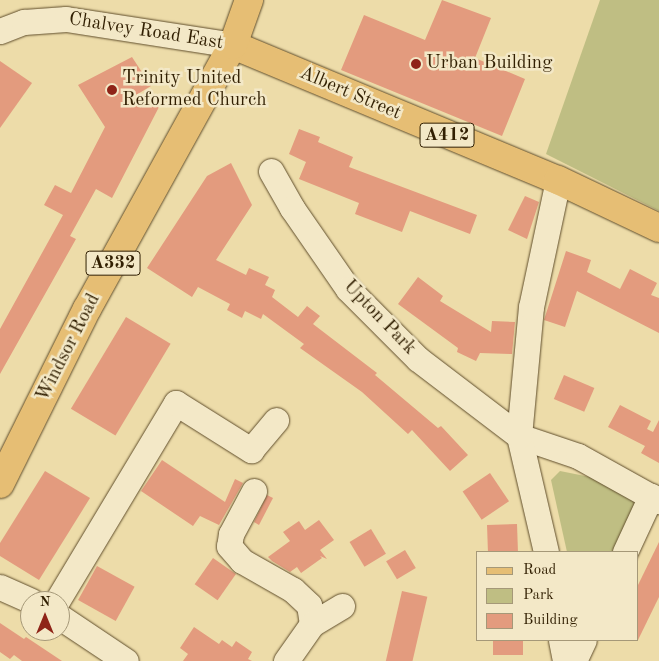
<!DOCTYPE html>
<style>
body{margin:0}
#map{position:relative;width:659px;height:661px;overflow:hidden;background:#eddca9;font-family:"Old Standard TT",serif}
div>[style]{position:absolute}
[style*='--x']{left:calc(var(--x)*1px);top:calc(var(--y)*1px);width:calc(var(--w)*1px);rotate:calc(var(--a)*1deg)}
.green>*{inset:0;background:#bfbe83}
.building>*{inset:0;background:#e39b7e;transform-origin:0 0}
.roads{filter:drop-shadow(0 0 1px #604e2c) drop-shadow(0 0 1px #604e2c)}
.minor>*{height:25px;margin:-12.5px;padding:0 12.5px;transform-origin:12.5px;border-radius:12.5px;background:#f3e8c7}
.major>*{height:28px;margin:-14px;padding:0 14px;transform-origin:14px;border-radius:14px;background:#e6be74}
.dots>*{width:14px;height:14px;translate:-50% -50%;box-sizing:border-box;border:2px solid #f3e8c7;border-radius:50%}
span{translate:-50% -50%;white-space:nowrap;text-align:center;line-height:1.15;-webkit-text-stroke:5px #f3e8c7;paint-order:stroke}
.shield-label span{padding:1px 4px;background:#f3e8c7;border:1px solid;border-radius:4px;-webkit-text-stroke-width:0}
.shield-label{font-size:18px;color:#311f02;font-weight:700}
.street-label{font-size:19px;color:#311f02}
.poi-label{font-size:19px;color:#311f02}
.left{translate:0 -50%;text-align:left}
.legend{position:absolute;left:476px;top:551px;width:162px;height:90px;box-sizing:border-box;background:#f3e8c7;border:1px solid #a59878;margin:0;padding:6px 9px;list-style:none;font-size:15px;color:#311f02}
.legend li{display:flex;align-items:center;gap:10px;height:25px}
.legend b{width:25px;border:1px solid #a59878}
.north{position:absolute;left:20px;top:591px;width:50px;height:50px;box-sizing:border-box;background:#f3e8c7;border:1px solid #a59878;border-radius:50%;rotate:0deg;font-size:14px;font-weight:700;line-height:20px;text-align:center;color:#311f02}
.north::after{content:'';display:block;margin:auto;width:18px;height:22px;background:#8f2418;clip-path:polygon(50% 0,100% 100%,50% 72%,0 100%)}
</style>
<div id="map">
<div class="green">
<div style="clip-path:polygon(600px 0,659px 0,659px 211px,546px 154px)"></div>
<div style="clip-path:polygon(560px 471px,640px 487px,640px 500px,615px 552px,567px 552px,551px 480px)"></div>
</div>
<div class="building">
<div style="clip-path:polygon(442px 0,491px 18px,475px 58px,525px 79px,502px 136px,341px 70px,364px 15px,425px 40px)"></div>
<div style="clip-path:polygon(132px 57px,151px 86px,136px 95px,159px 107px,112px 198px,96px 189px,70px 236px,76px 239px,0 374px,0 329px,63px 215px,44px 205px,55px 185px,71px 193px,105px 127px,78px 85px)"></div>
<div style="clip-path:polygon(0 61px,32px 83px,0 128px)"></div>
<div style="clip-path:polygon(299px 129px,320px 137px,318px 142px,353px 157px,349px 167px,477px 215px,470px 234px,410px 211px,402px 232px,355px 214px,359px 203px,299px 179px,306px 162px,289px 154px)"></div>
<div style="clip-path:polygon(231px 163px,252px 205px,216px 260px,246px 275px,249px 268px,269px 277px,265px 285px,275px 290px,272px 297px,298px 317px,307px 306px,320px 316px,313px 324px,377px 373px,375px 375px,438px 428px,441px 426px,468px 455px,450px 471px,412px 430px,408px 434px,362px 392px,300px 348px,304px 344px,263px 314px,261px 319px,245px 311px,242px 318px,227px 310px,230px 304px,198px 287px,192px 297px,147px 268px,207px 176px)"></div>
<div style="clip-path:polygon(525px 196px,539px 202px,527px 239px,508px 230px)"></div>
<div style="clip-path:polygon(566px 251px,591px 260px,587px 272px,620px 289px,630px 269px,657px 283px,651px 295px,659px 298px,659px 333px,577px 291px,565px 327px,544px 320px)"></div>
<div style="clip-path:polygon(418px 277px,443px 296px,440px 301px,491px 332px,492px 321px,515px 322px,512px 354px,480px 353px,476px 361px,457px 352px,458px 348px,398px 304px)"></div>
<div style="left:126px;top:317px;width:52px;height:107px;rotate:31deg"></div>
<div style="left:564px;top:375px;width:33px;height:26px;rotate:23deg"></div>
<div style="clip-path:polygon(620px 405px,651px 421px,647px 429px,653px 432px,659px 420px,659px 463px,641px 453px,645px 446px,608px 427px)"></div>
<div style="clip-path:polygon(162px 460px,225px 502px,235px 479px,243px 483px,219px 525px,200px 516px,193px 526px,141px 491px)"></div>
<div style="clip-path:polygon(45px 471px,90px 498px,39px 580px,0 556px,0 543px)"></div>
<div style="left:490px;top:473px;width:34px;height:33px;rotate:56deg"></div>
<div style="clip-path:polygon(267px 495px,273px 498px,259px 525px,254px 522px)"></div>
<div style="clip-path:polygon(319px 520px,334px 540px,320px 550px,327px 559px,320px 556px,322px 558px,301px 573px,297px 567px,290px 572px,272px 561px,268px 557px,290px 541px,283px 532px,299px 521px,305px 530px)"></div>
<div style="left:517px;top:524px;width:28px;height:30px;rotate:88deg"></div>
<div style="left:371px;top:529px;width:29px;height:25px;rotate:59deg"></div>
<div style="clip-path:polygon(659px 542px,659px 597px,638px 640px,638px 585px)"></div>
<div style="left:405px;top:550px;width:21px;height:22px;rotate:59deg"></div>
<div style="left:213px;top:558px;width:28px;height:32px;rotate:35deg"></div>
<div style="left:97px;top:566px;width:43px;height:39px;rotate:29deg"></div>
<div style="left:402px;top:591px;width:26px;height:72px;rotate:13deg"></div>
<div style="clip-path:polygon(0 623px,24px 639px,26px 637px,62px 661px,22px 661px,14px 655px,10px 659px,0 652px)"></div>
<div style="clip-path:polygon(194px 627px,219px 644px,222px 640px,232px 647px,236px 641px,252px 652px,248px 659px,252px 661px,183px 661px,188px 654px,180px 648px)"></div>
<div style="left:493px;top:640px;width:30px;height:15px"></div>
</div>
<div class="roads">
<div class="minor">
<div style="--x:0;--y:31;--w:26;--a:-21"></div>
<div style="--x:24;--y:22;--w:42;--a:-4.1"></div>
<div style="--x:66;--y:19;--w:169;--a:8.8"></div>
<div style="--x:271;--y:171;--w:43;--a:60.4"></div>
<div style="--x:292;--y:208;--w:98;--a:55.3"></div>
<div style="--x:348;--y:289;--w:99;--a:45"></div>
<div style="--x:418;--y:359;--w:127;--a:37.3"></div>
<div style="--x:519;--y:436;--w:62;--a:18.7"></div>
<div style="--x:578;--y:456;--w:93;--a:29.1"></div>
<div style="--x:254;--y:491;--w:49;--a:118.1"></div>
<div style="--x:231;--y:534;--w:12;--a:99"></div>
<div style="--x:229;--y:546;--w:20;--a:49"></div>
<div style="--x:242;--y:561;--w:59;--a:29.6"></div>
<div style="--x:293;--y:590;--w:22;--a:43"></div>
<div style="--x:309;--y:605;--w:19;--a:81"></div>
<div style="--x:546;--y:552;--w:119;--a:-103.1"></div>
<div style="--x:519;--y:436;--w:130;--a:-84.7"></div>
<div style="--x:531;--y:307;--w:130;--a:-78"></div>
<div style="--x:625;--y:552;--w:62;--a:-65.1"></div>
<div style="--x:0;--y:587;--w:34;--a:24"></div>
<div style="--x:57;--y:601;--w:231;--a:-59"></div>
<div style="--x:176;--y:403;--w:89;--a:32.1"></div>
<div style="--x:251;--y:450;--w:39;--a:-50"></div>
<div style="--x:60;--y:617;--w:79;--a:33.7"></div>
<div style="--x:561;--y:640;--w:21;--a:79"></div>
<div style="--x:286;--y:661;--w:45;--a:-54.9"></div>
<div style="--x:312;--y:624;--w:35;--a:-31"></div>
<div style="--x:574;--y:661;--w:23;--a:-65"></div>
</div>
<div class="major">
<div style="--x:233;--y:45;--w:352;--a:22.6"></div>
<div style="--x:558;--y:180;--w:112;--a:25.4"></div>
<div style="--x:0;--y:484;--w:195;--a:-63.6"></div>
<div style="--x:87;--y:309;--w:302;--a:-61.1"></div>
<div style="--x:233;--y:45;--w:48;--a:-70.4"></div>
</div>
</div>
<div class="dots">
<div style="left:416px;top:64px;background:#8f2418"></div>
<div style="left:112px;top:90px;background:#8f2418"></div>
</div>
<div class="shield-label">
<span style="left:447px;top:135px">A412</span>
<span style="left:113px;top:263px">A332</span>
</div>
<div class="street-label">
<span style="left:146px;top:32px;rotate:9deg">Chalvey Road East</span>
<span style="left:350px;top:94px;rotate:23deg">Albert Street</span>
<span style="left:379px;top:318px;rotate:46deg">Upton Park</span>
<span style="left:69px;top:348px;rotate:-63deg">Windsor Road</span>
</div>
<div class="poi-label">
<span class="left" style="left:426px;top:64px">Urban Building</span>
<span class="left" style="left:122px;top:90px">Trinity United<br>Reformed Church</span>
</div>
<ul class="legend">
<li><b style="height:6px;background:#e6be74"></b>Road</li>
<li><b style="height:14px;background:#bfbe83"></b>Park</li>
<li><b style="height:14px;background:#e39b7e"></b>Building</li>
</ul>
<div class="north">N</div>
</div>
